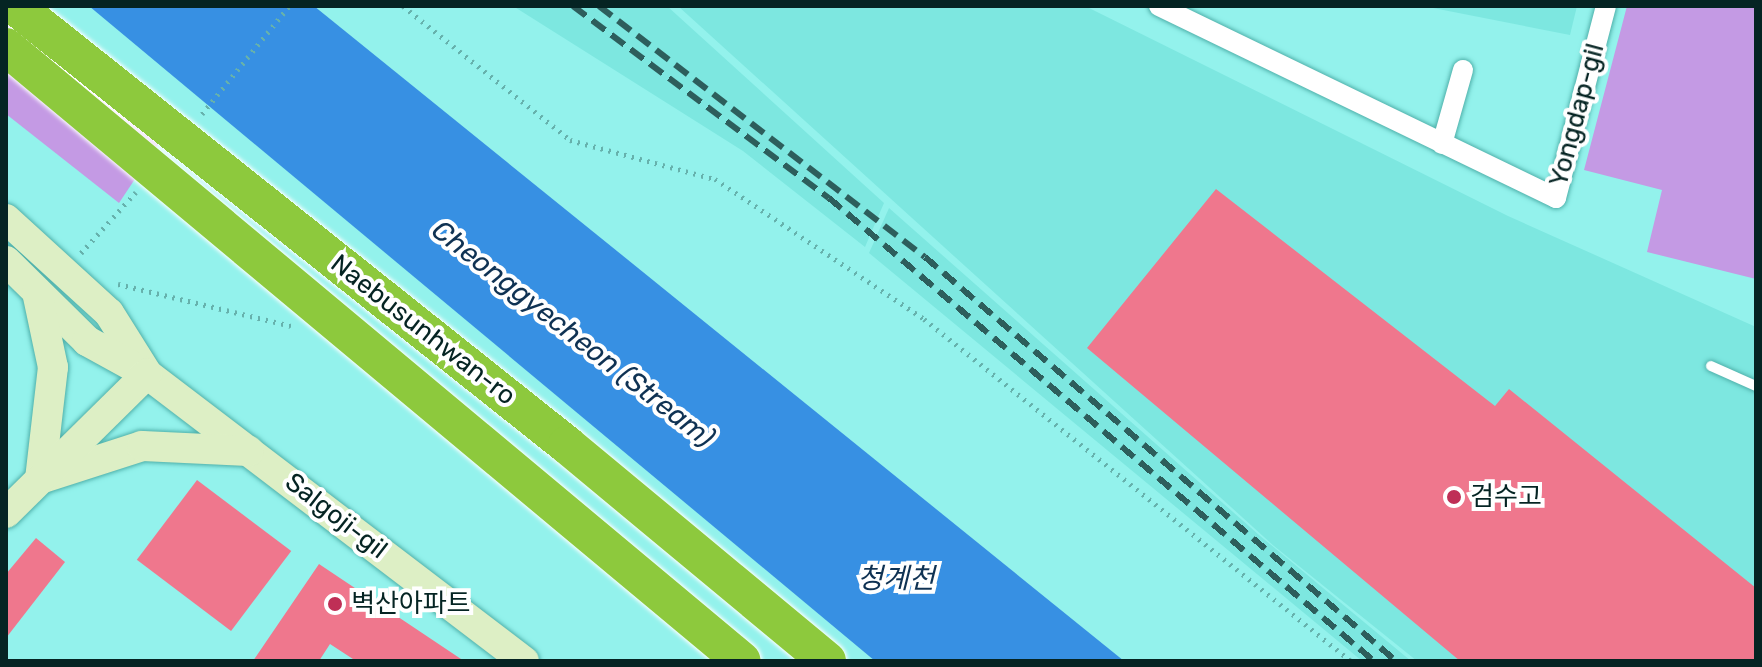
<!DOCTYPE html>
<meta charset="utf-8">
<style>
body{margin:0}
#map{position:relative;width:1762px;height:667px;overflow:hidden;background:#93f2ec;font-family:Rubik,"Noto Sans KR",sans-serif}
div>[style]{position:absolute}
[style*='--x']{left:calc(var(--x)*1px);top:calc(var(--y)*1px);width:calc(var(--w)*1px);rotate:calc(var(--a)*1deg)}
.built>*{inset:0;background:#7de7e0}
.green>*{inset:0;background:#c49ae4}
.water>*{inset:0;background:#3790e3}
.building>*{inset:0;background:#ef778d;transform-origin:0 0}
.path>*{height:5px;margin-top:-2.5px;transform-origin:0;background:repeating-linear-gradient(90deg,#66b1ac 0 2px,transparent 0 8px)}
.roads{filter:drop-shadow(0 0 2px #4fb0aa) drop-shadow(0 0 2px #4fb0aa)}
.lane>*{height:10px;margin:-5px;padding:0 5px;transform-origin:5px;border-radius:5px;background:#fff}
.street>*{height:20px;margin:-10px;padding:0 10px;transform-origin:10px;border-radius:10px;background:#fff}
.secondary>*{height:30px;margin:-15px;padding:0 15px;transform-origin:15px;border-radius:15px;background:#ddefc5}
.rail>*{height:6px;margin-top:-3px;transform-origin:0;background:repeating-linear-gradient(90deg,#2d5e5c 0 16px,transparent 0 24px)}
.bridges{filter:drop-shadow(0 0 2px #fff) drop-shadow(0 0 2px #fff)}
.highway-bridge>*{height:38px;margin:-19px;padding:0 19px;transform-origin:19px;border-radius:19px;background:#8dc93d}
.dots>*{width:22px;height:22px;translate:-50% -50%;box-sizing:border-box;border:4px solid #fff;border-radius:50%}
span{translate:-50% -50%;white-space:nowrap;text-align:center;line-height:1.15;-webkit-text-stroke:8px #fff;paint-order:stroke}
.street-label{font-size:26px;color:#052423}
.poi-label{font-size:26px;color:#052423}
.left{translate:0 -50%;text-align:left}
.water-label{font-size:28px;color:#0f3253;font-style:italic}
.frame{position:absolute;inset:0;border:8px solid #052423;pointer-events:none}
</style>
<div id="map">
<div class="built">
<div style="clip-path:polygon(513px 6px,667px 6px,884px 203px,865px 247px,743px 151px)"></div>
<div style="clip-path:polygon(678px 6px,1085px 6px,1508px 216px,1756px 327px,1756px 661px,1417px 661px,1274px 546px)"></div>
<div style="clip-path:polygon(1423px 6px,1577px 6px,1570px 35px)"></div>
<div style="clip-path:polygon(889px 208px,1259px 535px,1411px 661px,1362px 661px,869px 253px)"></div>
</div>
<div class="green">
<div style="clip-path:polygon(6px 6px,167px 131px,119px 203px,6px 114px)"></div>
<div style="clip-path:polygon(1627px 6px,1756px 6px,1756px 279px,1647px 252px,1662px 190px,1584px 170px)"></div>
</div>
<div class="water">
<div style="clip-path:polygon(89px 6px,314px 6px,1124px 661px,875px 661px)"></div>
</div>
<div class="building">
<div style="clip-path:polygon(1216px 189px,1495px 406px,1509px 389px,1756px 588px,1756px 661px,1460px 661px,1087px 348px)"></div>
<div style="left:197px;top:480px;width:118px;height:100px;rotate:37deg"></div>
<div style="clip-path:polygon(36px 538px,65px 562px,6px 638px,6px 574px)"></div>
<div style="clip-path:polygon(319px 564px,464px 661px,356px 661px,330px 644px,319px 661px,253px 661px)"></div>
</div>
<div class="path">
<div style="--x:403;--y:6;--w:214;--a:38.7"></div>
<div style="--x:570;--y:140;--w:150;--a:15.1"></div>
<div style="--x:715;--y:179;--w:252;--a:33.8"></div>
<div style="--x:924;--y:319;--w:547;--a:38.69"></div>
<div style="--x:202;--y:114;--w:139;--a:-51.1"></div>
<div style="--x:81;--y:253;--w:82;--a:-48"></div>
<div style="--x:118;--y:284;--w:178;--a:13.6"></div>
</div>
<div class="roads">
<div class="lane">
<div style="--x:1711;--y:366;--w:49;--a:24"></div>
</div>
<div class="street">
<div style="--x:1159;--y:6;--w:441;--a:25.8"></div>
<div style="--x:1556;--y:198;--w:198;--a:-75.4"></div>
<div style="--x:1442;--y:144;--w:77;--a:-74.2"></div>
</div>
<div class="secondary">
<div style="--x:6;--y:219;--w:139;--a:42.4"></div>
<div style="--x:109;--y:313;--w:70;--a:57.9"></div>
<div style="--x:6;--y:261;--w:114;--a:44.6"></div>
<div style="--x:87;--y:341;--w:68;--a:28.8"></div>
<div style="--x:147;--y:374;--w:474;--a:37.3"></div>
<div style="--x:37;--y:292;--w:77;--a:78"></div>
<div style="--x:53;--y:367;--w:113;--a:96.6"></div>
<div style="--x:40;--y:479;--w:107;--a:-17.9"></div>
<div style="--x:142;--y:446;--w:107;--a:2.7"></div>
<div style="--x:6;--y:513;--w:198;--a:-44.6"></div>
</div>
</div>
<div class="rail">
<div style="--x:573;--y:6;--w:320;--a:36.9"></div>
<div style="--x:829;--y:198;--w:715;--a:40.35"></div>
<div style="--x:599;--y:6;--w:411;--a:37.6"></div>
<div style="--x:925;--y:257;--w:621;--a:40.62"></div>
</div>
<div class="bridges">
<div class="highway-bridge">
<div style="--x:15;--y:6;--w:705;--a:38.49"></div>
<div style="--x:567;--y:445;--w:338;--a:39.7"></div>
<div style="--x:6;--y:47;--w:958;--a:39.84"></div>
</div>
</div>
<div class="dots">
<div style="left:1454px;top:497px;background:#bf2f56"></div>
<div style="left:335px;top:604px;background:#bf2f56"></div>
</div>
<div class="street-label">
<span style="left:1577px;top:115px;rotate:-75deg">Yongdap-gil</span>
<span style="left:423px;top:330px;rotate:38deg">Naebusunhwan-ro</span>
<span style="left:336px;top:516px;rotate:38deg">Salgoji-gil</span>
</div>
<div class="poi-label">
<span class="left" style="left:1470px;top:497px">검수고</span>
<span class="left" style="left:351px;top:604px">벽산아파트</span>
</div>
<div class="water-label">
<span style="left:573px;top:334px;rotate:38deg">Cheonggyecheon (Stream)</span>
<span style="left:896px;top:579px">청계천</span>
</div>
<div class="frame"></div>
</div>
